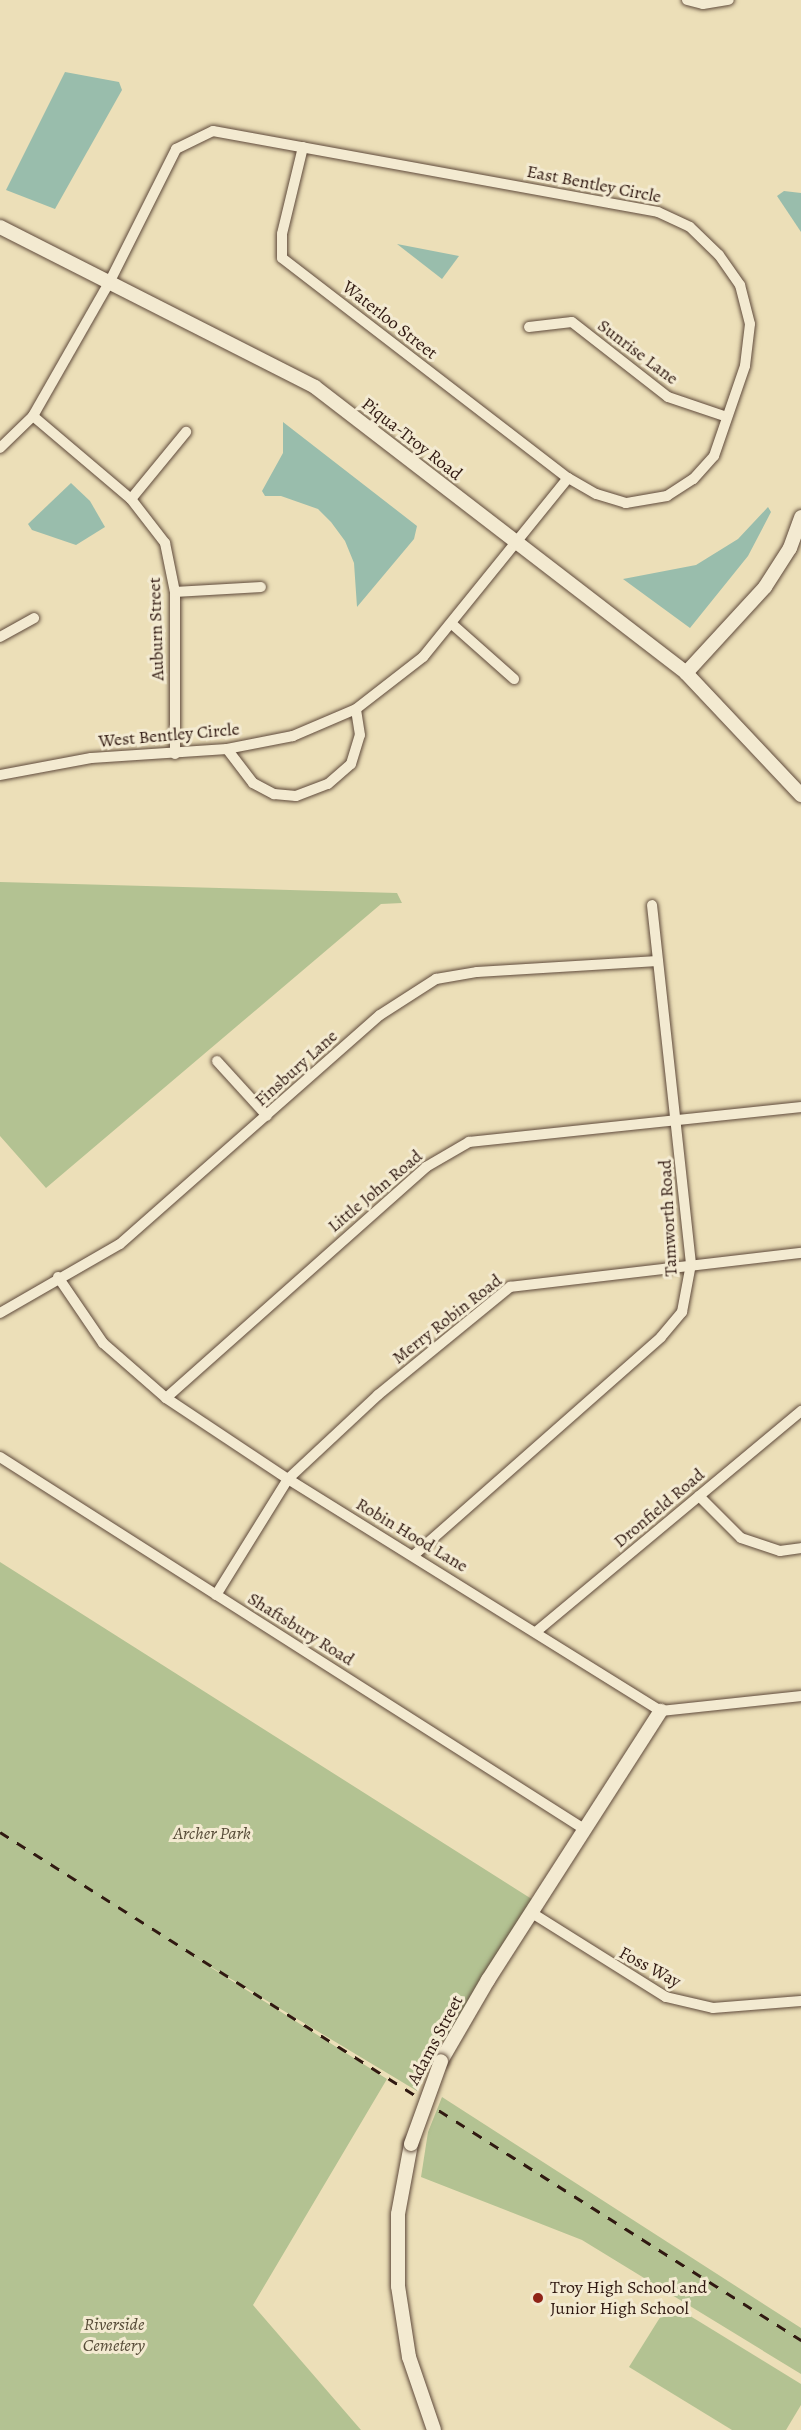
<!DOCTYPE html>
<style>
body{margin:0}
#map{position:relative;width:801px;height:2430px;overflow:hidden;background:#ecdfb8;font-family:Alegreya,serif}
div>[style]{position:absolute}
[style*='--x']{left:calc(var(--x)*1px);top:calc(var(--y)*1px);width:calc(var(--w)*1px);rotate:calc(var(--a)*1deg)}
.green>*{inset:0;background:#b3c292}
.water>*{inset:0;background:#99bdac}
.roads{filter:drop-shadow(0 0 2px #5f4a3b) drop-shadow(0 0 2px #5f4a3b)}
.minor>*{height:10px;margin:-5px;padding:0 5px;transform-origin:5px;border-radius:5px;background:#f3ead1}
.tertiary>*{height:14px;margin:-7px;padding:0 7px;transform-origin:7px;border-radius:7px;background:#f3ead1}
.rail>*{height:3px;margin-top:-1.5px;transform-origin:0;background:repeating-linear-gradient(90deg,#301911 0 10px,transparent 0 20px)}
.bridges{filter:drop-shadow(0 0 2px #5f4a3b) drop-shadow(0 0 2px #5f4a3b)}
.tertiary-bridge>*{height:14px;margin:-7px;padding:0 7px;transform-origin:7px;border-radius:7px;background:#f3ead1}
.dots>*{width:16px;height:16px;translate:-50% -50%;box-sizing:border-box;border:3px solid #f3ead1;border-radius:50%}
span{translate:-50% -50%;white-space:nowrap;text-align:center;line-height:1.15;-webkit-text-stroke:6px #f3ead1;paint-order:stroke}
.street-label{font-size:18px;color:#301911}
.park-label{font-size:18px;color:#574c38;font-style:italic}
.poi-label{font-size:18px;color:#301911}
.left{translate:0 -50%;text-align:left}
</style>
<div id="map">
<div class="green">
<div style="clip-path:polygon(0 882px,397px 893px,402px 903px,381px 904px,46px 1188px,0 1136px)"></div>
<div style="clip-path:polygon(0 1562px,538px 1903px,455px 2034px,437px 2044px,417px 2091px,191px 1955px,387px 2079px,253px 2305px,361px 2430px,0 2430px)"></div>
<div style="clip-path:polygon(442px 2097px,801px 2328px,801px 2374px,582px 2240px,421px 2177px,428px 2132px)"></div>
<div style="clip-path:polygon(669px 2303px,801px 2384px,801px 2405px,786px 2430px,732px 2430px,629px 2367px)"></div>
</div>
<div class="water">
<div style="clip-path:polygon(65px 72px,119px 82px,122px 90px,55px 209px,6px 190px)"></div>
<div style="clip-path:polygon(784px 191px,801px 193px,801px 232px,777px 196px)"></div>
<div style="clip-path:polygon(397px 244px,459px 256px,442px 279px)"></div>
<div style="clip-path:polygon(283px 422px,417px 526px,414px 539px,357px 607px,354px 563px,345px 541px,331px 522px,318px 509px,281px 496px,265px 496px,262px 491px,283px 453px)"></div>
<div style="clip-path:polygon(71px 483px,90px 501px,105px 527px,76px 545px,32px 530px,28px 524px)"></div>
<div style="clip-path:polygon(768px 507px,771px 512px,748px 556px,690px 628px,623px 579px,696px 565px,738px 539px)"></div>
</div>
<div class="roads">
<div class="minor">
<div style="--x:687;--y:0;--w:16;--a:14"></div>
<div style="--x:703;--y:4;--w:26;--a:-9"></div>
<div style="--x:303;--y:147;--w:89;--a:103.6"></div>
<div style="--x:282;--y:234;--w:24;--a:90"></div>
<div style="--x:282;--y:258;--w:361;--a:37.6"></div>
<div style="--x:529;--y:327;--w:43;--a:-6.6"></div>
<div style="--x:572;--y:322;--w:122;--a:38"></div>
<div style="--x:668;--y:397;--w:62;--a:18.7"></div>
<div style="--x:33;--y:416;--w:128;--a:40.3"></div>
<div style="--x:131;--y:499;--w:56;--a:52.3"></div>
<div style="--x:165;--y:543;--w:50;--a:78.5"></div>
<div style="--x:175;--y:592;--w:162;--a:90"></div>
<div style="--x:0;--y:448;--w:46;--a:-44.1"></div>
<div style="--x:33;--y:416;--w:155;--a:-60.3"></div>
<div style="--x:110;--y:281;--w:148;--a:-63.4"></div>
<div style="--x:176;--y:149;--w:41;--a:-25.9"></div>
<div style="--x:213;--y:131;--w:452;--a:10.3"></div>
<div style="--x:658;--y:212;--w:35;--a:25"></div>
<div style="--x:690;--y:227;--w:40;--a:44"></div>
<div style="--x:719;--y:255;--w:37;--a:55"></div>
<div style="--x:740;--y:285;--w:40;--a:75.6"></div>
<div style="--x:750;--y:324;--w:42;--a:96.8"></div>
<div style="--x:745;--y:366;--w:95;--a:109"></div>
<div style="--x:714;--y:456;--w:31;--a:132"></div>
<div style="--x:693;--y:479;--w:31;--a:147"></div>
<div style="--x:667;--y:496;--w:42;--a:170.3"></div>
<div style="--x:626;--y:503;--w:31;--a:-163"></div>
<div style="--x:596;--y:494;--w:32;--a:-150"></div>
<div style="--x:568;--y:478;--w:230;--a:129"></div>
<div style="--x:423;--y:657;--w:85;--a:142.2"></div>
<div style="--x:356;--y:709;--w:69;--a:156.8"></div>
<div style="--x:293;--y:736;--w:67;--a:168.9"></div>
<div style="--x:227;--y:749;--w:136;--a:176.2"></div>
<div style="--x:91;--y:758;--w:93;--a:169.4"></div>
<div style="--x:131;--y:499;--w:87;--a:-50.6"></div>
<div style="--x:175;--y:592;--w:86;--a:-3.3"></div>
<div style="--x:452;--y:624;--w:83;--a:41.6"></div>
<div style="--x:0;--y:637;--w:39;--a:-29"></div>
<div style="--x:227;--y:749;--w:43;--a:52.6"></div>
<div style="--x:253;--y:783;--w:24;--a:28"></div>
<div style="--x:274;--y:794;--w:22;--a:5"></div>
<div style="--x:296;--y:796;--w:34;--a:-21"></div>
<div style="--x:328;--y:784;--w:30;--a:-41"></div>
<div style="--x:351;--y:764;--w:30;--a:-73"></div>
<div style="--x:360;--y:735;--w:26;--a:-99"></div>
<div style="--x:217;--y:1061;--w:74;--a:47.7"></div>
<div style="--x:58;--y:1277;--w:80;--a:55.7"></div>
<div style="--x:103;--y:1343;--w:84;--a:41.1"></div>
<div style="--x:166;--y:1398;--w:146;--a:33.6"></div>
<div style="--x:288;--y:1479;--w:439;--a:31.9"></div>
<div style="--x:661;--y:1711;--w:141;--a:-6.1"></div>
<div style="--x:0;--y:1313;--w:138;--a:-29.9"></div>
<div style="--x:120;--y:1244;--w:346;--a:-41.4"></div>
<div style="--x:380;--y:1015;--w:67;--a:-32.7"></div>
<div style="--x:436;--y:979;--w:42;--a:-9.7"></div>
<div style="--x:477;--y:972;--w:181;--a:-3.5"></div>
<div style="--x:166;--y:1398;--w:348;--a:-41.6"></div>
<div style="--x:426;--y:1167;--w:50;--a:-30.2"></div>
<div style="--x:469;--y:1142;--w:334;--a:-6"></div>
<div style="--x:0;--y:1457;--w:692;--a:32.5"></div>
<div style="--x:699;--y:1496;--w:59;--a:45"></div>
<div style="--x:741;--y:1538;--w:41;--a:18.4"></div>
<div style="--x:780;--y:1551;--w:21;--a:-8"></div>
<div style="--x:414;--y:1555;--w:329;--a:-41.4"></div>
<div style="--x:661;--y:1337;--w:33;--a:-50"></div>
<div style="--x:682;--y:1312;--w:49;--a:-79.4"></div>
<div style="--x:691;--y:1264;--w:361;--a:-96.2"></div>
<div style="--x:216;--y:1595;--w:137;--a:-58.2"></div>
<div style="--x:288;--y:1479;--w:123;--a:-43"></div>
<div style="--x:378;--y:1395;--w:171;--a:-39.3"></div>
<div style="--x:510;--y:1287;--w:293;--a:-6.7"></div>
<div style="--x:537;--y:1631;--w:344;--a:-39.8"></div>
<div style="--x:532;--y:1913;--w:158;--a:32.1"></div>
<div style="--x:666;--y:1997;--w:48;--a:13.2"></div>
<div style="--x:713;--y:2008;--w:88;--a:-4.5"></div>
</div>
<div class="tertiary">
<div style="--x:0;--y:227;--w:353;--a:26.9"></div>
<div style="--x:315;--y:387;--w:468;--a:37.6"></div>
<div style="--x:686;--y:673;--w:168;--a:46.7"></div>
<div style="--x:686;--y:673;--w:117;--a:-47.4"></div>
<div style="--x:765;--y:587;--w:46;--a:-57.3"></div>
<div style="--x:790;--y:548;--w:33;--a:-70"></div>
<div style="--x:441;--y:2061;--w:94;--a:-59.9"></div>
<div style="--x:488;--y:1980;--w:320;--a:-57.3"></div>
<div style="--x:411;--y:2144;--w:71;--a:100.5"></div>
<div style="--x:398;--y:2214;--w:72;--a:90"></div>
<div style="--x:398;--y:2286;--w:72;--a:81.2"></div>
<div style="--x:409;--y:2357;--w:77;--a:71.1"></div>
</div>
</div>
<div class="rail">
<div style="--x:0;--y:1832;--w:949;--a:32.38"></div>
</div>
<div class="bridges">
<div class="tertiary-bridge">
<div style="--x:411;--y:2144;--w:88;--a:-70.1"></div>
</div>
</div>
<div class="dots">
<div style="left:538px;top:2298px;background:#8f2418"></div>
</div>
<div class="street-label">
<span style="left:594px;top:184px;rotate:11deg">East Bentley Circle</span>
<span style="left:390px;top:320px;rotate:38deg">Waterloo Street</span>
<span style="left:638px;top:352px;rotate:37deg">Sunrise Lane</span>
<span style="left:412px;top:439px;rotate:38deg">Piqua-Troy Road</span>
<span style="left:156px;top:629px;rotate:-92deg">Auburn Street</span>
<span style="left:169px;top:735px;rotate:-5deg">West Bentley Circle</span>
<span style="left:296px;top:1068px;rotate:-42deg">Finsbury Lane</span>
<span style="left:375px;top:1191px;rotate:-40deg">Little John Road</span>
<span style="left:668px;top:1218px;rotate:-93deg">Tamworth Road</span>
<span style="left:447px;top:1319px;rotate:-38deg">Merry Robin Road</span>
<span style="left:659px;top:1508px;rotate:-40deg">Dronfield Road</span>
<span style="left:412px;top:1535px;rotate:31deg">Robin Hood Lane</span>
<span style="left:301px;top:1629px;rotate:32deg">Shaftsbury Road</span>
<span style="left:650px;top:1967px;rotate:28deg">Foss Way</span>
<span style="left:435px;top:2040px;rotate:-62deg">Adams Street</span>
</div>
<div class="park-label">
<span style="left:212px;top:1833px">Archer Park</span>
<span style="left:114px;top:2335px">Riverside<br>Cemetery</span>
</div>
<div class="poi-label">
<span class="left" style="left:550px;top:2298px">Troy High School and<br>Junior High School</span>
</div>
</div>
